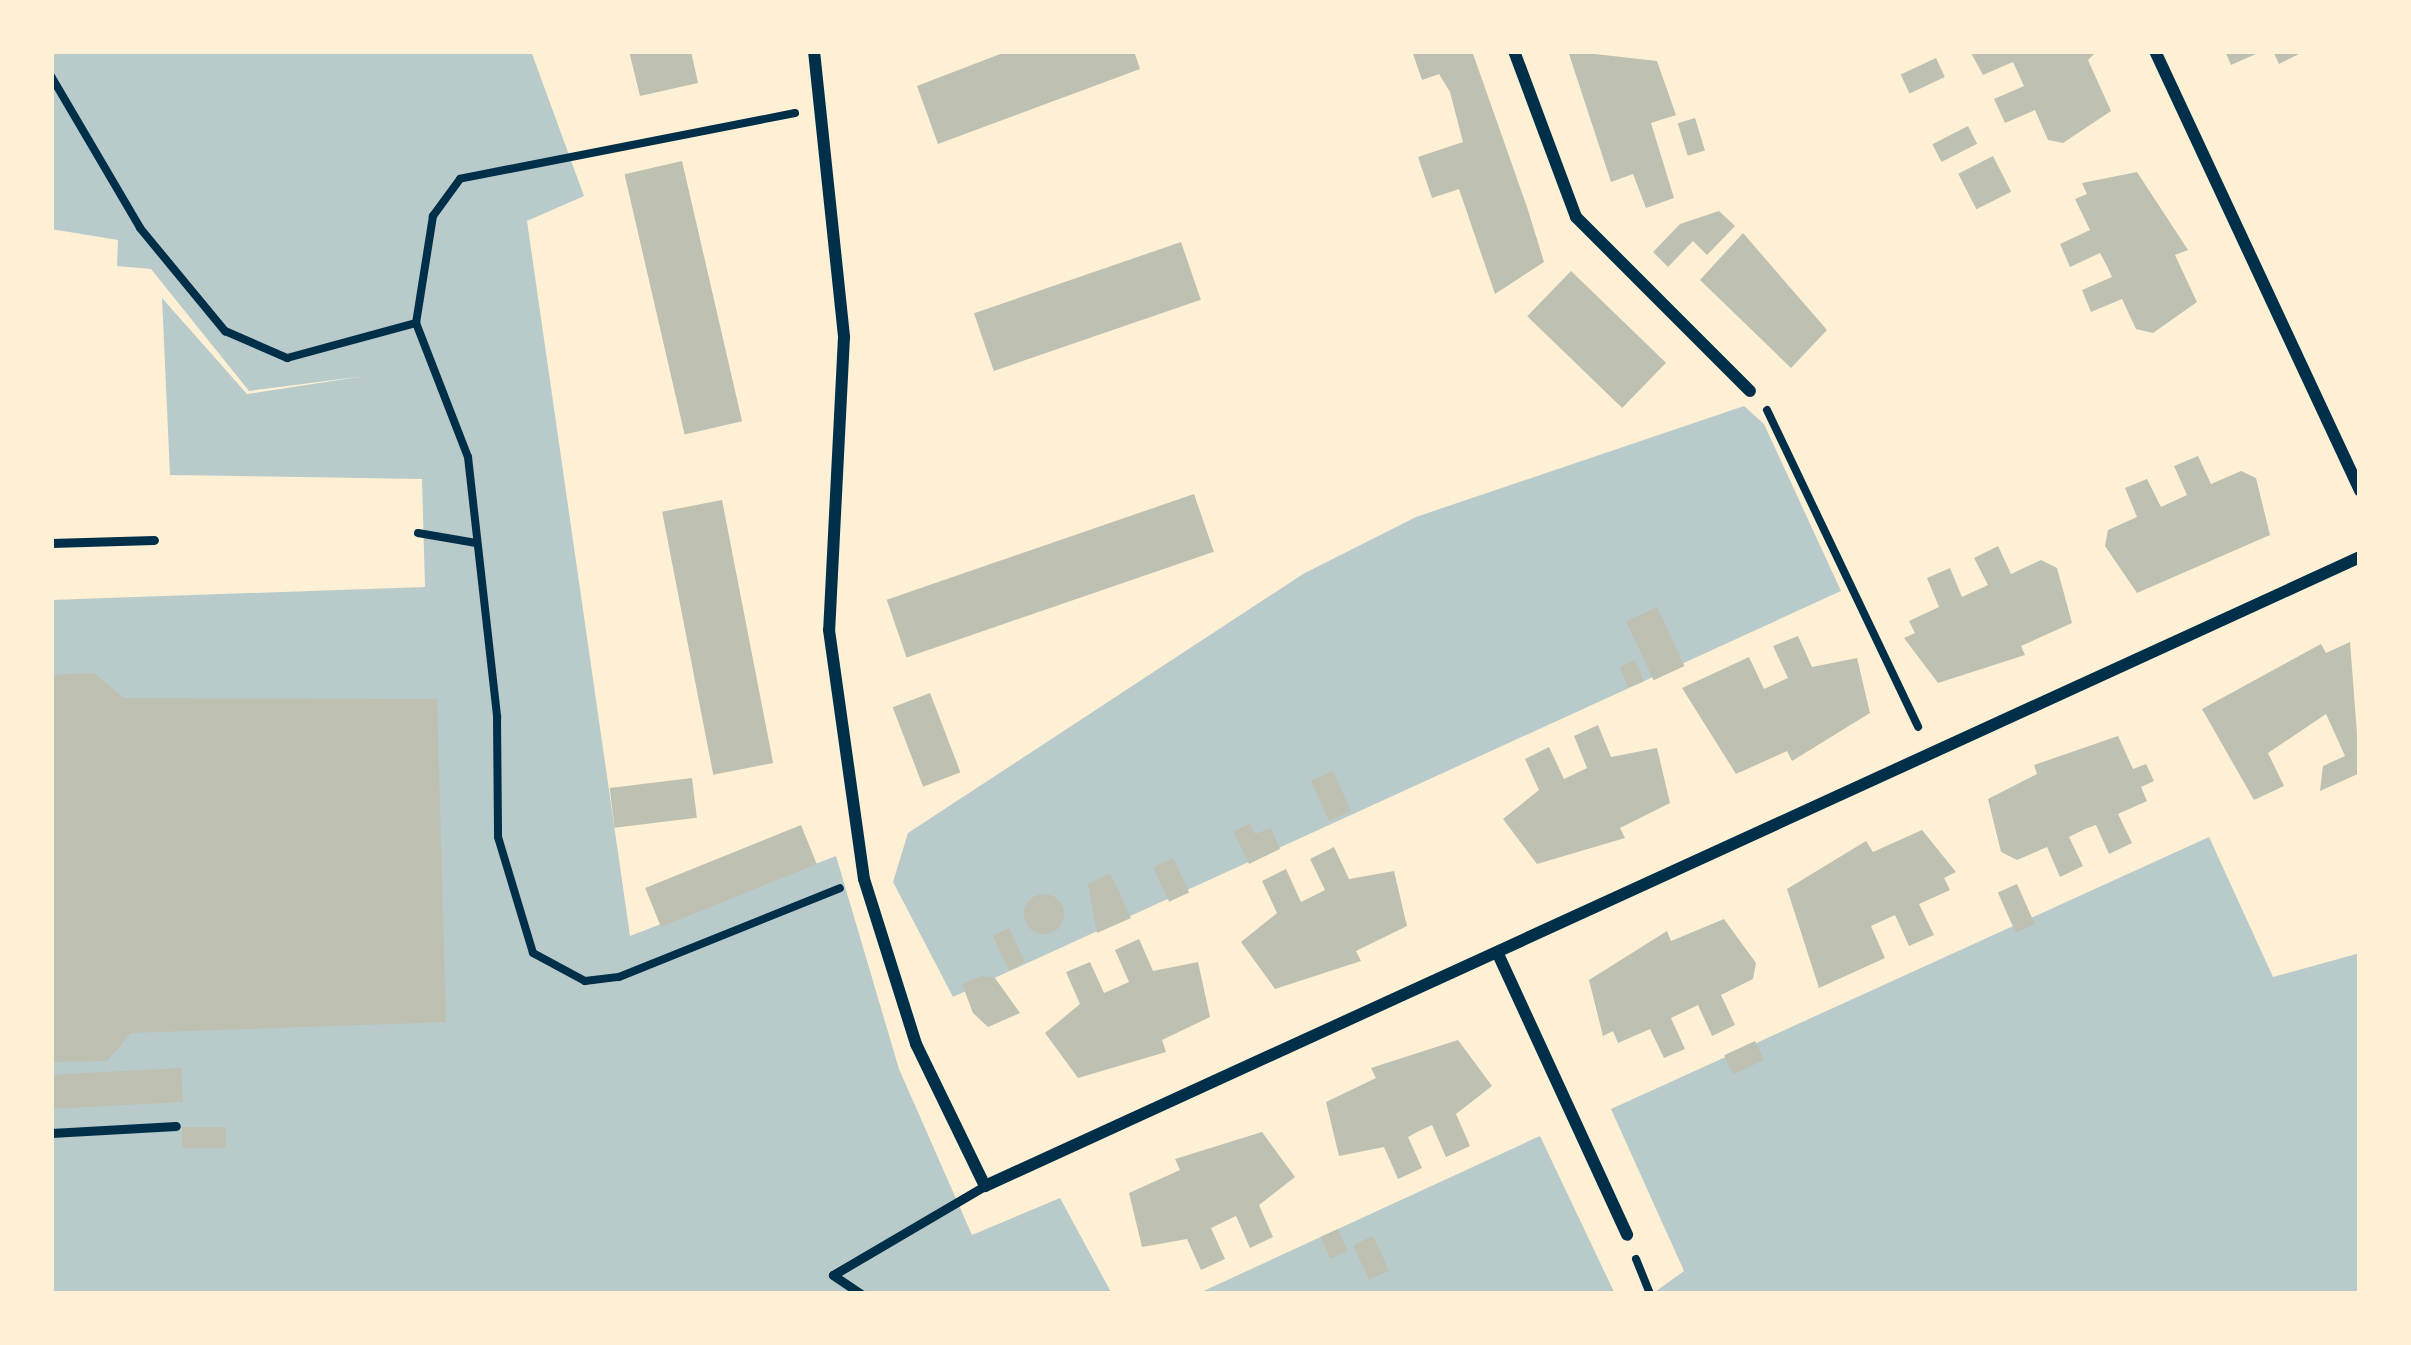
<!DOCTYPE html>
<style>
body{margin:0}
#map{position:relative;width:2411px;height:1345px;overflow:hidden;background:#fdf0d5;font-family:"Space Grotesk",sans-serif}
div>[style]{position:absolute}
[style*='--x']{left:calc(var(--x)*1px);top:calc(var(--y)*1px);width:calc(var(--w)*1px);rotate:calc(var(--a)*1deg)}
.green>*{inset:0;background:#b9caca}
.building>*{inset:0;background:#bec0b2;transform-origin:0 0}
.round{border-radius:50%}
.path>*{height:8px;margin:-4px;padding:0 4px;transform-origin:4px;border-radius:4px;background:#003049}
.service>*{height:9px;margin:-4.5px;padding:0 4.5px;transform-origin:4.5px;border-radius:4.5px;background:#003049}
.minor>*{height:12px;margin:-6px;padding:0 6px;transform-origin:6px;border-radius:6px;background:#003049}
span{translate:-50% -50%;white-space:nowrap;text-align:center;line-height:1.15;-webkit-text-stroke:9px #fdf0d5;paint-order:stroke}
.frame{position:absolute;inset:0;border:54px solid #fdf0d5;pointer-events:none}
</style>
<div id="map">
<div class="green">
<div style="clip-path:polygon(51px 51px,531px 51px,584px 196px,527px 221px,630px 936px,836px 856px,899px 1069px,972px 1235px,1060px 1198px,1112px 1294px,51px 1294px,51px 600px,425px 587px,422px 479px,170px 475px,162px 298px,247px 394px,365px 376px,249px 391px,151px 269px,117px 266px,118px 240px,51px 229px)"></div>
<div style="clip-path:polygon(1744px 406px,1764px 424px,1841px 591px,953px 997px,893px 882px,908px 833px,1303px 574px,1416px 517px)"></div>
<div style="clip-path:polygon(2209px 837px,2273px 977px,2360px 953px,2360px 1294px,1652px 1294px,1684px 1271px,1611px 1109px)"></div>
<div style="clip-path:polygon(1540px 1136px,1615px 1294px,1197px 1294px)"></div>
</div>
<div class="building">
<div style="clip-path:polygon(629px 51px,691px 51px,698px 83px,640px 96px)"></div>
<div style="clip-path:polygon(1008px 51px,1134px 51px,1140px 69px,938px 144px,917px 86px)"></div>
<div style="clip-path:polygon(1412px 51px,1472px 51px,1528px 210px,1544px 262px,1495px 294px,1459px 189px,1432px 198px,1418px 157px,1463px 142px,1450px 92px,1439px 74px,1422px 80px)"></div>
<div style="clip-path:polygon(1568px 51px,1657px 61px,1676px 115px,1651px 123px,1674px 198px,1646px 208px,1633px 174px,1611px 182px)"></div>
<div style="clip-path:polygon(2097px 51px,2088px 60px,2111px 111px,2063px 143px,2048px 140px,2035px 110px,2005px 123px,1994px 99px,2024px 86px,2013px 62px,1983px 75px,1971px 53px)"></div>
<div style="clip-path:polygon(2225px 51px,2263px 51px,2231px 65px)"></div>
<div style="clip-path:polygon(2273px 51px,2305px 51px,2279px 64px)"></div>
<div style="left:1936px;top:58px;width:21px;height:39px;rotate:65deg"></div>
<div style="left:1695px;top:118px;width:34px;height:18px;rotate:73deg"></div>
<div style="left:1968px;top:126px;width:20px;height:40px;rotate:63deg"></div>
<div style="left:1993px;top:156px;width:40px;height:39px;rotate:63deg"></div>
<div style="left:682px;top:161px;width:267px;height:59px;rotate:77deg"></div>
<div style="clip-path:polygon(2137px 172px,2188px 250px,2175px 255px,2197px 302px,2153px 333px,2136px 329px,2122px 299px,2091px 312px,2082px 290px,2112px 277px,2107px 266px,2100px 253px,2070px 267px,2060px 244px,2090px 230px,2075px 199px,2087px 194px,2082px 183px)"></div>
<div style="clip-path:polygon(1719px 211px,1735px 226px,1707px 255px,1693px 241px,1668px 267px,1653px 252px,1680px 224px)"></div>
<div style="clip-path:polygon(1743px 233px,1827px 330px,1791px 368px,1700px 280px)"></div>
<div style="left:1181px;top:242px;width:61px;height:219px;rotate:71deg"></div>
<div style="left:1571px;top:271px;width:132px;height:63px;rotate:44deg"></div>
<div style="clip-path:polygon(2198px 456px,2211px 484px,2241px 471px,2256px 478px,2270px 535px,2137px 593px,2105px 546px,2108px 530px,2137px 517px,2125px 488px,2147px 479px,2161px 507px,2187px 495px,2174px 466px)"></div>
<div style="left:1194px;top:494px;width:61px;height:325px;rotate:71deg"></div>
<div style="left:722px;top:500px;width:268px;height:61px;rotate:79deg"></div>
<div style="clip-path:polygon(1998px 546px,2011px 574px,2041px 560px,2057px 568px,2072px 623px,2021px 646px,2025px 655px,1938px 683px,1904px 638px,1915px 633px,1909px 621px,1939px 607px,1927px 578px,1950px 568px,1962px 597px,1988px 585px,1974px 558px)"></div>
<div style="left:1657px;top:607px;width:65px;height:34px;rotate:65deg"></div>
<div style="clip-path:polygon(1798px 636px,1812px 667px,1857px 658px,1870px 713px,1792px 761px,1787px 751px,1736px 774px,1682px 688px,1749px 657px,1764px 689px,1788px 678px,1773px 646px)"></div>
<div style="clip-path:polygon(2350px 642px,2360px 773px,2320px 791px,2323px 766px,2345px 756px,2326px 714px,2268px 753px,2284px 786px,2254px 800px,2202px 709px,2321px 644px,2326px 653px)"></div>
<div style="left:1635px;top:660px;width:23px;height:17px;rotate:67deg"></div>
<div style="clip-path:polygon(94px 673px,124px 698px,437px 699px,446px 1022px,131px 1033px,107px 1061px,51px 1062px,51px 675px)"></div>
<div style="left:930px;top:693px;width:85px;height:40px;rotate:69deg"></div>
<div style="clip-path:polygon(1598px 725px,1611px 757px,1657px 748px,1670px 803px,1620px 828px,1625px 838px,1537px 864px,1503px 819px,1539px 790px,1525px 759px,1549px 747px,1564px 779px,1587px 768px,1574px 736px)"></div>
<div style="clip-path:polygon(2118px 736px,2133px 769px,2146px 764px,2154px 781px,2141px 787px,2147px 801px,2118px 814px,2132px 843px,2109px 854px,2096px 825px,2085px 829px,2069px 837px,2083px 866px,2060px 877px,2047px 847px,2017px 860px,2001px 852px,1988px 799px,2037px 774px,2034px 765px)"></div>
<div style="left:1333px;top:771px;width:44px;height:24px;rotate:66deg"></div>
<div style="left:692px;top:778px;width:40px;height:83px;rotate:83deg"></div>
<div style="clip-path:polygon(1250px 824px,1255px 834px,1271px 828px,1280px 849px,1249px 864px,1233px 831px)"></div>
<div style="left:801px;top:825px;width:42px;height:168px;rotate:68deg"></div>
<div style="clip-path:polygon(1922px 830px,1956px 872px,1944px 878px,1950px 890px,1919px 904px,1934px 935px,1909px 946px,1895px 915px,1871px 926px,1885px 958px,1819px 988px,1787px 889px,1866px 841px,1873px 852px)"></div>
<div style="clip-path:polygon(1334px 847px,1349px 879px,1394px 871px,1407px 926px,1356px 951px,1361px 961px,1275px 989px,1241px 942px,1277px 913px,1262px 881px,1286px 869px,1301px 902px,1325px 890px,1310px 859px)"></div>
<div style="left:1173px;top:858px;width:38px;height:22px;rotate:65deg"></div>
<div style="clip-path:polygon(1110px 873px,1131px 918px,1097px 933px,1088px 884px)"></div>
<div style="left:2017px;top:884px;width:44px;height:21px;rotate:66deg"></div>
<div class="round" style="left:1024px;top:894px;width:40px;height:40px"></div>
<div style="clip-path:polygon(1724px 919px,1756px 963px,1753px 979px,1721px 995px,1735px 1025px,1712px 1036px,1698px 1005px,1671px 1018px,1685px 1049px,1664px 1058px,1650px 1029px,1618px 1043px,1613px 1031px,1603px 1036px,1589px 980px,1667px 931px,1671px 941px)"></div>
<div style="left:1009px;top:928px;width:38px;height:18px;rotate:65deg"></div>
<div style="clip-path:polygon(1139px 939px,1153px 971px,1198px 962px,1210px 1017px,1162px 1040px,1166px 1052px,1078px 1078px,1045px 1033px,1080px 1004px,1066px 972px,1090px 962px,1104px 993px,1129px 982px,1115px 950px)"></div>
<div style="clip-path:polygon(982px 976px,995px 978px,1020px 1013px,988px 1027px,973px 1013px,962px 984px)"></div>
<div style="clip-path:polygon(1458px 1040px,1492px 1086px,1456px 1114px,1470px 1146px,1446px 1157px,1432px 1125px,1419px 1131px,1408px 1137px,1422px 1168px,1398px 1179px,1384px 1147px,1339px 1156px,1326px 1102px,1376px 1078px,1371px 1068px)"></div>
<div style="left:1755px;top:1041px;width:21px;height:34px;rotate:65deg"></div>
<div style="left:181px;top:1068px;width:34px;height:130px;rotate:87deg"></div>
<div style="left:226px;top:1127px;width:21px;height:44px;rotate:90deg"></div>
<div style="clip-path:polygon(1262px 1132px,1295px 1177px,1259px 1205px,1273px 1237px,1250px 1248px,1236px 1216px,1211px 1228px,1225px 1259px,1201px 1270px,1187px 1239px,1142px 1247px,1129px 1193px,1180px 1170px,1175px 1159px)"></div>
<div style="left:1338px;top:1229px;width:24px;height:19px;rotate:66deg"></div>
<div style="left:1373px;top:1236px;width:38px;height:22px;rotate:65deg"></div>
</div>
<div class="path">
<div style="--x:51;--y:76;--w:176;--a:59.6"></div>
<div style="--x:140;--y:228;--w:134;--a:50.5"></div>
<div style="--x:225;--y:331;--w:68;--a:23.5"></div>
<div style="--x:287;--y:358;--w:134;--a:-15.2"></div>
<div style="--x:795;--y:113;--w:341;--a:168.9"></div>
<div style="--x:460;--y:179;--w:46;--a:126.1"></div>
<div style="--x:433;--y:216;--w:108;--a:99"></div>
<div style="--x:416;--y:323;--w:144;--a:68.8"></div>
<div style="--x:468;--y:457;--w:262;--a:83.6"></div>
<div style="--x:497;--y:717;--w:120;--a:89.5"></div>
<div style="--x:498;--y:837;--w:121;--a:73.2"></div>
<div style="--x:533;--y:953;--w:59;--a:28.3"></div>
<div style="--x:585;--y:981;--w:34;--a:-7"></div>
<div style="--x:619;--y:977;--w:238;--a:-21.9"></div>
<div style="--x:1767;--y:410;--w:351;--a:64.5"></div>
<div style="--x:418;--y:533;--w:59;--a:9.8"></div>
<div style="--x:1636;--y:1259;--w:38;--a:68"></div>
</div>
<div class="service">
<div style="--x:51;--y:543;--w:103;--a:-1.7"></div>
<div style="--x:51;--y:1133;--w:125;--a:-3.2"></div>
<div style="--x:861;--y:1294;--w:34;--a:-146"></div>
<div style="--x:833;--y:1275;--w:176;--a:-30.4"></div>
</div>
<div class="minor">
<div style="--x:814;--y:51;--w:288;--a:84"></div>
<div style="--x:844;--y:337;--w:293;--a:92.9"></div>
<div style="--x:829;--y:630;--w:251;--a:82"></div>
<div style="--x:864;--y:879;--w:173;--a:72.5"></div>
<div style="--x:916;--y:1044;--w:158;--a:64.1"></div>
<div style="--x:985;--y:1186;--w:1512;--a:-24.58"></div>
<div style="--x:1514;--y:51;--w:177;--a:69.5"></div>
<div style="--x:1576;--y:217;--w:246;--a:45"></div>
<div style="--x:2155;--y:51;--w:485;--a:65"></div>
<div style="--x:1498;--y:954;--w:309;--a:65.3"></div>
</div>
<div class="frame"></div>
</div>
